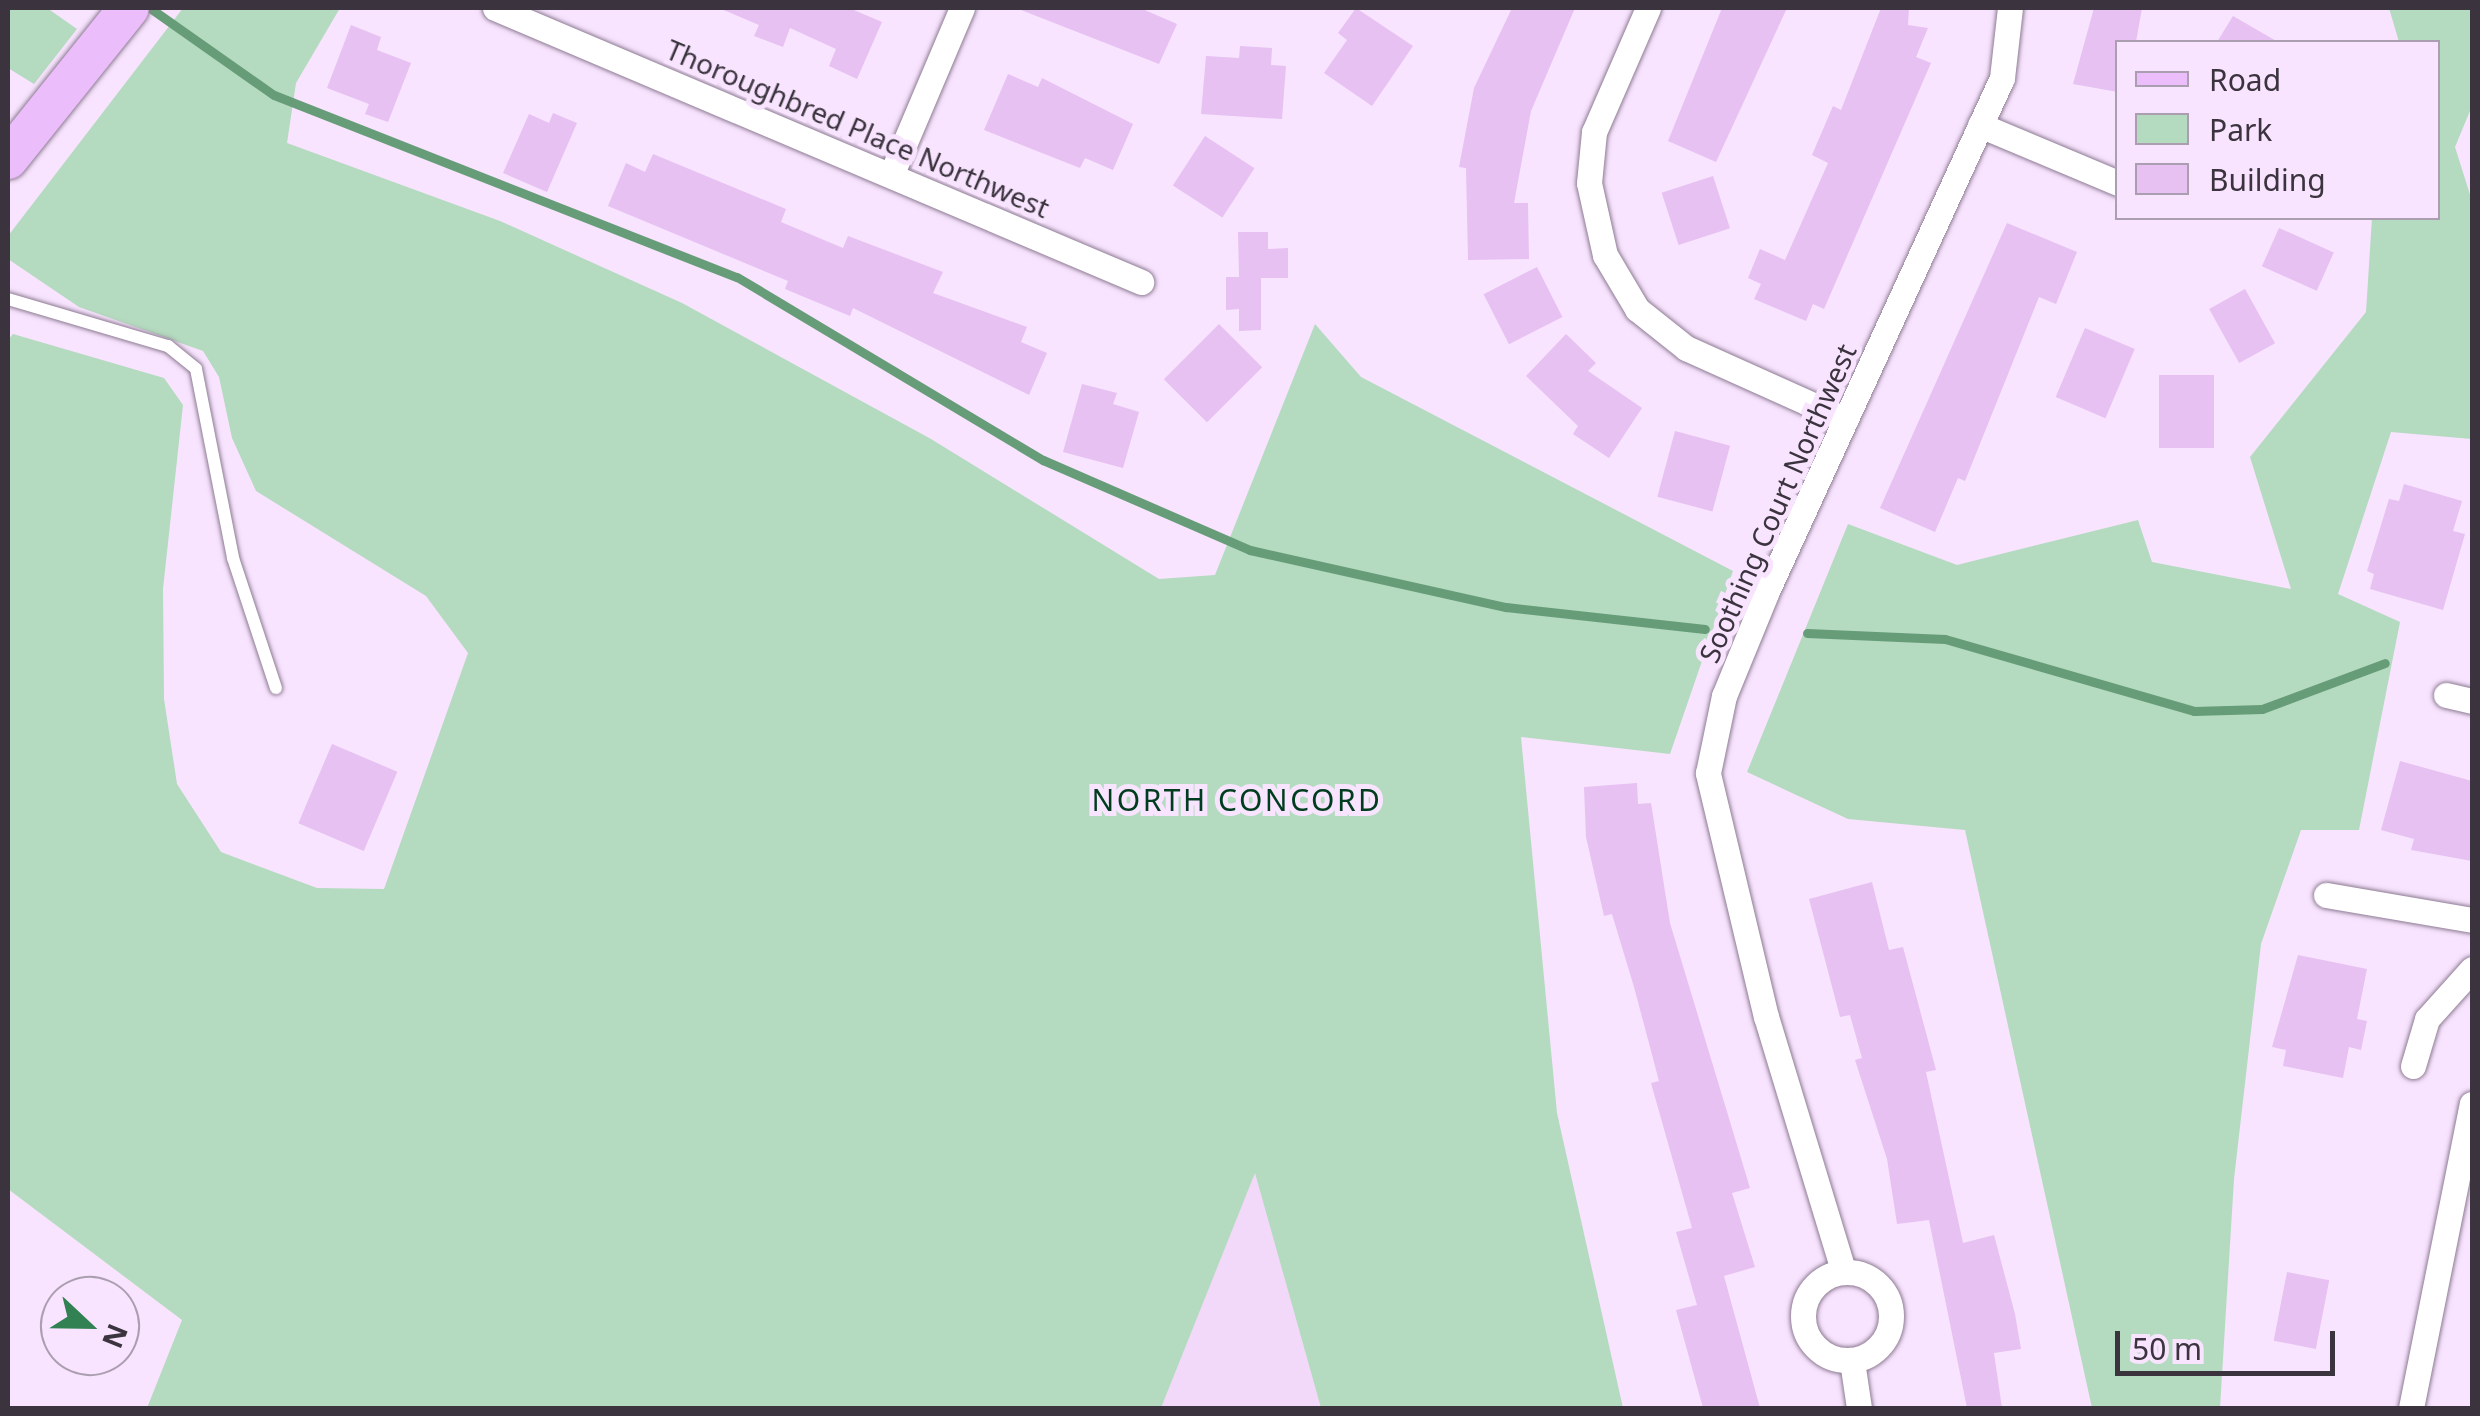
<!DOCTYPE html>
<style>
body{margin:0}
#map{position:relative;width:2480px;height:1416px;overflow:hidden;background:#f8e4fe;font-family:"Noto Sans",sans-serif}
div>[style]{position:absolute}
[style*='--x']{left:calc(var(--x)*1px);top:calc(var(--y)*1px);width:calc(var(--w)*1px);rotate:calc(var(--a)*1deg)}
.built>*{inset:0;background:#f2d9fa}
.green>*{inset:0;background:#b4dabf}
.stream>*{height:9px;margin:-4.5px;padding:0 4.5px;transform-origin:4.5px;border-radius:4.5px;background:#679c78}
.building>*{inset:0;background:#e6c1f2;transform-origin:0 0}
.roads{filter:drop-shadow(0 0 2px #8d7b93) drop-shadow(0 0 2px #8d7b93)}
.service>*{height:12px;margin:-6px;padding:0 6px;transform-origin:6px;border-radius:6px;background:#fff}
.minor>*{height:25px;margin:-12.5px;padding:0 12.5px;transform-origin:12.5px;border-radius:12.5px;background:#fff}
.minor>.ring{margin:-12.5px;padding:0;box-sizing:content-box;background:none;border:25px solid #fff;border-radius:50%}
.primary>*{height:40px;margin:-20px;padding:0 20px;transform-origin:20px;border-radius:20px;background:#ebbdfa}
span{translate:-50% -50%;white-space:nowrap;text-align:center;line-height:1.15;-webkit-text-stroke:10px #f8e4fe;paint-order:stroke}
.street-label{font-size:28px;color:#3b343e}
.neighbourhood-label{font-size:30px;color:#003d1e;letter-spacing:2.5px}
.frame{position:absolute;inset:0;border:10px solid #3b343e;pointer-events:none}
.legend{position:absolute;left:2115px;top:40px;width:325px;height:180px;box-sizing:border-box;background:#f8e4fe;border:2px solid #ac9eb1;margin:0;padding:12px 18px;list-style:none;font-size:30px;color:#3b343e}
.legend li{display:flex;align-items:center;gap:20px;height:50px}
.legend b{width:50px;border:2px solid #ac9eb1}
.north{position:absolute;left:40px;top:1276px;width:100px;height:100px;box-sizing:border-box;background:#f8e4fe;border:2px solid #ac9eb1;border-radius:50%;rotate:112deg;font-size:28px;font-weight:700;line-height:40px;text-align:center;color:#3b343e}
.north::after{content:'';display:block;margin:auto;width:35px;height:45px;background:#328152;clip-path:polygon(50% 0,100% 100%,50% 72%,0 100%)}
.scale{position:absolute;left:2115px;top:1331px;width:220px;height:45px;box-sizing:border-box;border:5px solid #3b343e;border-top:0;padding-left:12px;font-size:30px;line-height:35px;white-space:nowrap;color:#3b343e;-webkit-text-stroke:8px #f8e4fe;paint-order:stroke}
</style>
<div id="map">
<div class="built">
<div style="clip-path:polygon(1255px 1171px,1321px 1408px,1161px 1408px)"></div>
</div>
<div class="green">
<div style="clip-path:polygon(8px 8px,47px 8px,77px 29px,34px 84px,8px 68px)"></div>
<div style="clip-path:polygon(183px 8px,340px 8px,296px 83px,287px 143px,500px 221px,682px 303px,931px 439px,1159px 579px,1215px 575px,1315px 324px,1361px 377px,1733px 571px,1670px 754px,1521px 737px,1557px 1113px,1623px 1408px,1321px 1408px,1255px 1173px,1161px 1408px,147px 1408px,182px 1320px,8px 1189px,8px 340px,13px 334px,164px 378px,183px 405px,163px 589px,164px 699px,177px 784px,221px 852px,317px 888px,384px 889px,468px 653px,426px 596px,256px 491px,232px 438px,219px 377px,203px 351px,79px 307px,8px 259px,8px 236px)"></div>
<div style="clip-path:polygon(2389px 8px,2472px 8px,2472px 106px,2455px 147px,2472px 201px,2472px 439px,2391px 432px,2338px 594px,2400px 622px,2359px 830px,2301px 830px,2261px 944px,2234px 1179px,2220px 1408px,2092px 1408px,1965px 830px,1848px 819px,1747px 772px,1848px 524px,1957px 565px,2138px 520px,2152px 562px,2291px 589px,2250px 457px,2366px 312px,2372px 218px,2438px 218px,2438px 42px,2399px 42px)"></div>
</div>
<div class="stream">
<div style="--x:150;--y:8;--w:151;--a:35.1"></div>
<div style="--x:274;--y:95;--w:497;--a:21.5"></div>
<div style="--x:737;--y:277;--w:357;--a:30.9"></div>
<div style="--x:1043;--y:460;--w:226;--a:23.5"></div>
<div style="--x:1250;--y:550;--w:262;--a:12.6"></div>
<div style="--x:1506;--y:607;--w:200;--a:6.3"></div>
<div style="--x:1807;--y:633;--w:138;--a:2.5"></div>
<div style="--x:1945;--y:639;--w:259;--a:16.1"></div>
<div style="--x:2194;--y:711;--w:68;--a:-1.7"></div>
<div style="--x:2262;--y:709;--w:131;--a:-20.5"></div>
</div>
<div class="building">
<div style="clip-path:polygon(719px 8px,849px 8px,882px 22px,857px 79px,829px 66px,836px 49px,790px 28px,783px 47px,754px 36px,759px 25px)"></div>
<div style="clip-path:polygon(1016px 8px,1140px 8px,1177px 24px,1159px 64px)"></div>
<div style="clip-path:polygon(1356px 8px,1413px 46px,1372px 106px,1324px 73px,1347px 40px,1338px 33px)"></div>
<div style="clip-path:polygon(1512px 8px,1575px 8px,1531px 111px,1514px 203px,1528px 203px,1529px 259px,1468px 260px,1466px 168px,1459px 167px,1474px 88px)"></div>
<div style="clip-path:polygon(1722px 8px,1787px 8px,1716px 162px,1668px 141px)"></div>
<div style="clip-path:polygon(1881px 8px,1909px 8px,1908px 25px,1928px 28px,1916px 57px,1931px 63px,1824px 309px,1813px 304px,1806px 321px,1754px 299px,1761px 284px,1748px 278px,1760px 249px,1785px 260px,1828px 163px,1812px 155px,1833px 106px,1841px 110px)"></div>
<div style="clip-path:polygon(2094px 8px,2142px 8px,2136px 42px,2118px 42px,2118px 92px,2073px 84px)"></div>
<div style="clip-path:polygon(2233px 16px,2278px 42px,2217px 42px)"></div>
<div style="clip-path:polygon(351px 25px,381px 37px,377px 50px,411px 63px,388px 122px,365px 114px,369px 104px,327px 88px)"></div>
<div style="clip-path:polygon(1240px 46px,1272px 48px,1271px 65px,1286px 66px,1282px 119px,1201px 114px,1206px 56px,1239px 58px)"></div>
<div style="clip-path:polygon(1008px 74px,1038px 87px,1042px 78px,1133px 124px,1113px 170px,1085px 158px,1080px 168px,984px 130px)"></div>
<div style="clip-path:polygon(553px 113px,577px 123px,547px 192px,503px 173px,529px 114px,549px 123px)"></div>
<div style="left:1205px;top:136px;width:59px;height:59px;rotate:33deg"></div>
<div style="clip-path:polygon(653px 154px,786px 209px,781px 222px,843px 248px,848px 236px,943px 272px,933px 293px,1027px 327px,1021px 342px,1047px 353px,1029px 395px,853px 308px,850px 316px,785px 289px,788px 281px,608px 206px,626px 163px,645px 172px)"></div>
<div style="left:1713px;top:176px;width:55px;height:54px;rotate:72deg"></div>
<div style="clip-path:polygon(2007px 223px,2077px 252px,2056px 304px,2039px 297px,1965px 481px,1958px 478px,1935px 532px,1880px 508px)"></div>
<div style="left:2279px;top:228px;width:60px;height:42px;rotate:24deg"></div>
<div style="clip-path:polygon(1238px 232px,1268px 232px,1268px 249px,1288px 248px,1288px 278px,1261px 278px,1261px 330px,1239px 331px,1239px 309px,1226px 310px,1226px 277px,1239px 277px)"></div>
<div style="left:1537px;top:267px;width:56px;height:60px;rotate:63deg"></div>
<div style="left:2245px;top:289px;width:62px;height:41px;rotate:61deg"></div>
<div style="left:1219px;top:324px;width:61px;height:78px;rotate:45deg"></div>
<div style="left:2085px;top:328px;width:54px;height:75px;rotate:23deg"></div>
<div style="clip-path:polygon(1566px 334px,1596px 363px,1588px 371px,1642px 408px,1609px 458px,1573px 434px,1578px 426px,1526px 376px)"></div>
<div style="left:2159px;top:375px;width:55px;height:73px"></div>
<div style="clip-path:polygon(1082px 384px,1117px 393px,1113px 404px,1139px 412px,1123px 468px,1063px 452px)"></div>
<div style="left:1675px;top:431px;width:57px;height:68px;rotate:15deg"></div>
<div style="clip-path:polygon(2404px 484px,2462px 501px,2453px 531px,2465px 534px,2443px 610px,2370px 589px,2374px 574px,2367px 571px,2389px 499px,2399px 501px)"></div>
<div style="left:332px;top:744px;width:71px;height:86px;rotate:23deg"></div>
<div style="clip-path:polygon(2400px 761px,2472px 781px,2472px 861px,2411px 850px,2414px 839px,2381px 830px)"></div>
<div style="clip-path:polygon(1637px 783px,1638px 804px,1651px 803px,1670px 923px,1750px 1188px,1732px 1193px,1755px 1267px,1724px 1276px,1760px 1408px,1703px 1408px,1676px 1310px,1697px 1305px,1676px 1232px,1692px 1228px,1651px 1083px,1659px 1081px,1634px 987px,1612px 914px,1604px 916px,1586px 837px,1584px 787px)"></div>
<div style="clip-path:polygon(1872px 882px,1889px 950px,1903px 947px,1936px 1070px,1926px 1072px,1963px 1243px,1994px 1235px,2015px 1314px,2021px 1349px,1994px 1353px,2002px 1408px,1967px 1408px,1929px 1220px,1897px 1224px,1887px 1159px,1855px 1060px,1862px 1058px,1850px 1015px,1840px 1017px,1809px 899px)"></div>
<div style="clip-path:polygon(2298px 955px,2367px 969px,2357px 1019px,2367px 1021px,2361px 1050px,2349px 1047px,2343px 1078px,2283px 1066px,2286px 1050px,2272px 1047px)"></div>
<div style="left:2287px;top:1272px;width:43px;height:70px;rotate:11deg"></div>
</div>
<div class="roads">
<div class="service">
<div style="--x:8;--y:299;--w:167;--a:16.4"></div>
<div style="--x:168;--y:346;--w:36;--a:39"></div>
<div style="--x:196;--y:369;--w:193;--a:78.9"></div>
<div style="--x:233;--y:558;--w:137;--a:71.7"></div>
</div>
<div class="minor">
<div style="--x:495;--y:8;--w:702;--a:22.98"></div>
<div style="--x:1648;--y:8;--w:135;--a:113.5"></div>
<div style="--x:1594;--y:132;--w:51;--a:95.6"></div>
<div style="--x:1589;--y:183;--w:74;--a:77.5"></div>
<div style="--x:1605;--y:255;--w:63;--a:59.3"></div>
<div style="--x:1637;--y:309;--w:63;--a:38.5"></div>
<div style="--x:1686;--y:348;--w:175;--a:24.2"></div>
<div style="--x:1980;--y:125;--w:150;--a:22.8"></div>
<div style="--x:892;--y:173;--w:179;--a:-67"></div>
<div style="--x:2446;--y:695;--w:27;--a:13"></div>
<div style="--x:2326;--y:895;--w:148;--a:9.7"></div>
<div style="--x:2413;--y:1066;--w:49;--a:-73.4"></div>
<div style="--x:2427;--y:1019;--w:67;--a:-48"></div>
<div style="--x:1843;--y:1270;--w:264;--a:-106.9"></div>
<div style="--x:1766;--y:1017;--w:251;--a:-103.4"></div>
<div style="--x:1708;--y:773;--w:79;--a:-78.3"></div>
<div style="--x:1724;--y:696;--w:113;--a:-67.7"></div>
<div style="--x:1767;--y:591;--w:564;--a:-65.39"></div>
<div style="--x:2002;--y:78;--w:70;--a:-83.5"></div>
<div class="ring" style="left:1803px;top:1272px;width:63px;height:63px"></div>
<div style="--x:1852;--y:1361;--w:48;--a:81.5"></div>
<div style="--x:2411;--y:1408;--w:310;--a:-78.7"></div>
</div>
<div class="primary">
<div style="--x:8;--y:159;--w:193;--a:-51.3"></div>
</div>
</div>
<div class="street-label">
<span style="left:858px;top:128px;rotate:23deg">Thoroughbred Place Northwest</span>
<span style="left:1777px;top:503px;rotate:-66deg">Soothing Court Northwest</span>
</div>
<div class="neighbourhood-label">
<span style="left:1237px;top:800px">NORTH CONCORD</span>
</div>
<div class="frame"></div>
<ul class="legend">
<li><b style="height:12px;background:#ebbdfa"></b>Road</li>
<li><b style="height:28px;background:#b4dabf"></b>Park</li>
<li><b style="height:28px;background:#e6c1f2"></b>Building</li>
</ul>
<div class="north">N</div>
<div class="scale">50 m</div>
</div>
